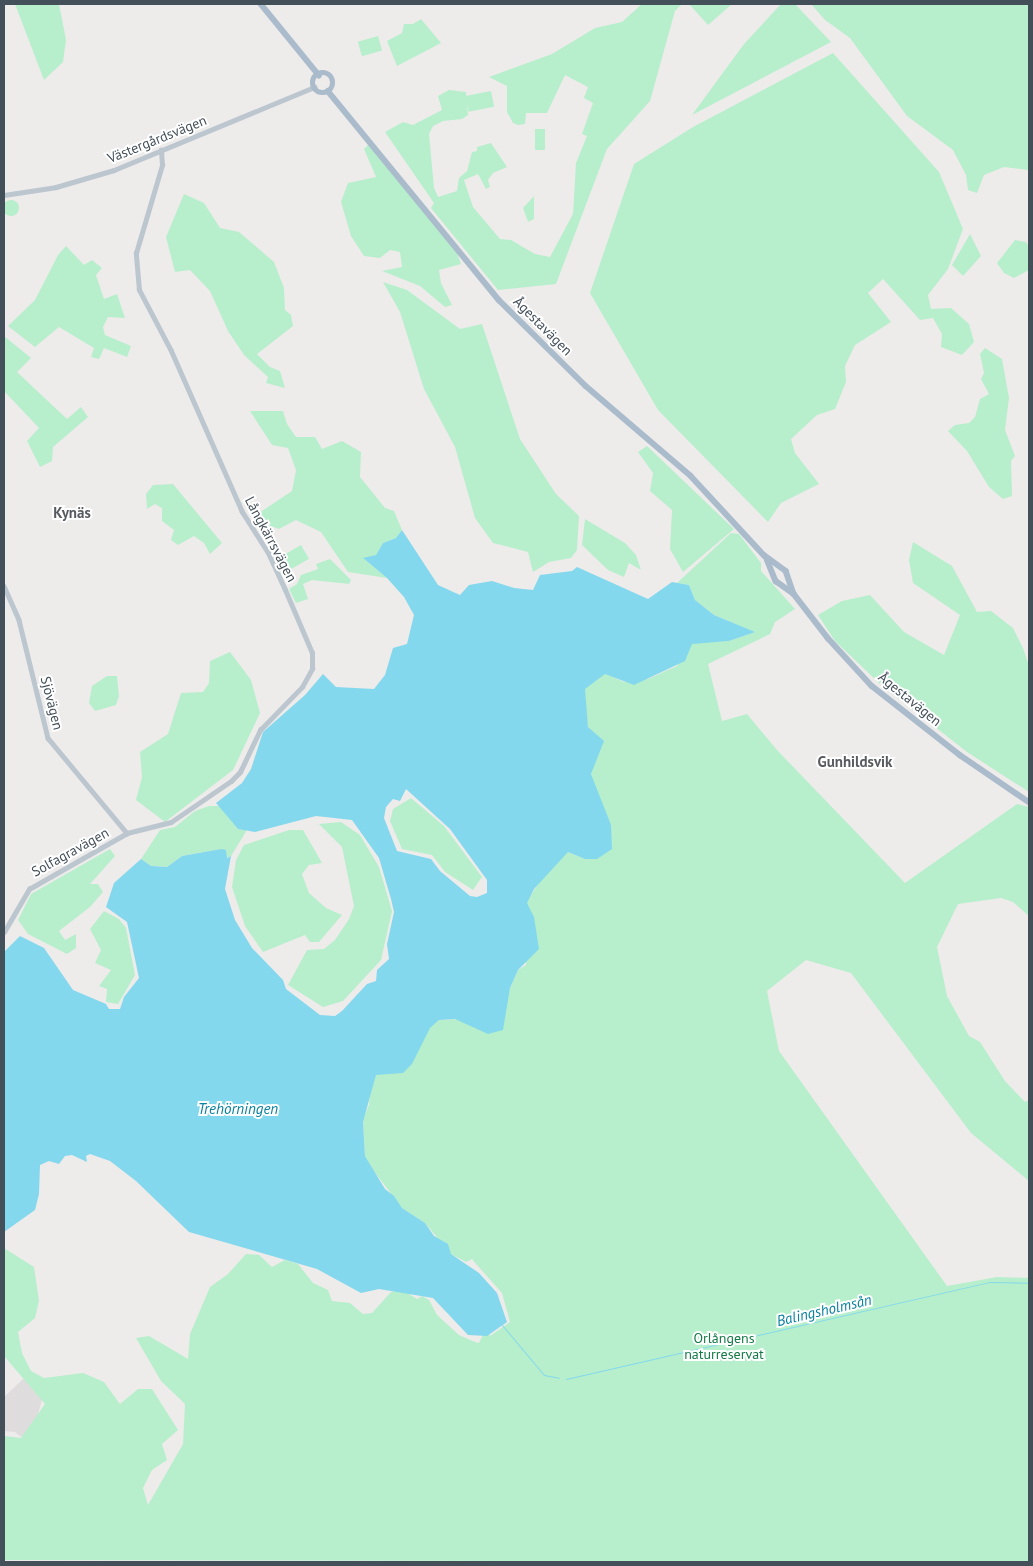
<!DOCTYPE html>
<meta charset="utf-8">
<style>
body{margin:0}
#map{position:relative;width:1033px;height:1566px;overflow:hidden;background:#eeebeb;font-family:"PT Sans",sans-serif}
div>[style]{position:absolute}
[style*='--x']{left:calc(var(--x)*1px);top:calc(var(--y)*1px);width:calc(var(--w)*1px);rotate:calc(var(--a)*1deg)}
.education>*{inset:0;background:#dfdcdd}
.green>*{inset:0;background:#b7efcc;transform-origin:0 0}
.round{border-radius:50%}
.water>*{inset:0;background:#83d8ed}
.stream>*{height:1px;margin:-0.5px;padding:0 0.5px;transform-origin:0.5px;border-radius:0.5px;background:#83d8ed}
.minor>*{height:4.5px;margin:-2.25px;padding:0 2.25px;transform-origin:2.25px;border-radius:2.25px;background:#bbc6cf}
.major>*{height:5.5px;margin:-2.75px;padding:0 2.75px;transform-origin:2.75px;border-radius:2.75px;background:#abc}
.major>.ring{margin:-2.75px;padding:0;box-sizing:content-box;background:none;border:5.5px solid #abc;border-radius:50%}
span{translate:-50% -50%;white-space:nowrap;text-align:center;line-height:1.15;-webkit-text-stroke:4px #fff;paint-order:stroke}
.street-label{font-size:14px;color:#434f59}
.park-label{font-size:14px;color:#147a46}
.neighbourhood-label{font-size:15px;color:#585c60;font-weight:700}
.water-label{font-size:15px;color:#09819f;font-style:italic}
.frame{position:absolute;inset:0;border:5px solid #434f59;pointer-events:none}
</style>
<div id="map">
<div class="education">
<div style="clip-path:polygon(24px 1378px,43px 1396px,35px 1425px,21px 1437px,15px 1432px,4px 1431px,4px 1397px)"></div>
</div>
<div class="green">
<div style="clip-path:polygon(15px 4px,59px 4px,66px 40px,63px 62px,44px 80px)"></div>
<div style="clip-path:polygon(642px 4px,682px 4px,675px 11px,650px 101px,607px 149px,556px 284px,498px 290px,431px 208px,434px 203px,385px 132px,403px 122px,413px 125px,442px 110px,438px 96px,449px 90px,466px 92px,468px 115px,462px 119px,443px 121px,433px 126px,429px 134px,434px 188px,438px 197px,457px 191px,459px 178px,467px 171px,472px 152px,477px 151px,477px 147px,491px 143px,507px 167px,493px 173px,488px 180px,490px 187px,486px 189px,478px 174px,464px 180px,473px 207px,500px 239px,511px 240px,535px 254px,550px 257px,573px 214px,576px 163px,587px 136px,582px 134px,593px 103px,584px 98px,588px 87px,565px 75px,547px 113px,526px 113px,525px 124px,518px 125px,513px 123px,507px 112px,507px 86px,489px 77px,552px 54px,595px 28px,622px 22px)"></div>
<div style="clip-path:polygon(689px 4px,732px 4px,708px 25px)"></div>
<div style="clip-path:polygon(781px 4px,795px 4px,831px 42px,692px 115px,744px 44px)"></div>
<div style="clip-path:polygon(811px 4px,1029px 4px,1029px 170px,1004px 167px,984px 175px,977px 193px,968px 190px,966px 175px,953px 150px,907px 116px,850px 38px,825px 20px)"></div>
<div style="clip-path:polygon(421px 19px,441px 43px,397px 66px,387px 41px,402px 33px,404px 24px,413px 24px)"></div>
<div style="left:378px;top:36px;width:15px;height:21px;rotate:74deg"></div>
<div style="clip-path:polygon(833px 53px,939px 172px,963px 229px,948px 269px,928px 295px,931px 309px,951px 308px,969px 324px,974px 342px,962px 355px,941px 347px,942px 334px,933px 318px,920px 320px,883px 279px,868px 293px,891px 322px,855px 345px,845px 366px,846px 382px,835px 409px,817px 415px,791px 439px,795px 453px,819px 484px,781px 503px,768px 522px,658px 410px,590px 293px,634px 164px,693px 127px)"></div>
<div style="left:491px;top:91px;width:16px;height:26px;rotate:79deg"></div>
<div style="left:535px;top:129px;width:10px;height:21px"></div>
<div style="clip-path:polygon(369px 144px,457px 253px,461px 264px,439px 270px,441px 283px,452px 305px,445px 307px,420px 286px,382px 271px,402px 267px,400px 252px,390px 250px,380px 258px,364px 256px,351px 236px,341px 202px,348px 183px,376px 177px,364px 149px)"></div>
<div style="clip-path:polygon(184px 194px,204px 203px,220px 228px,239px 232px,274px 262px,284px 288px,285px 310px,291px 315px,293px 326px,257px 354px,270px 367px,280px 371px,285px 388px,266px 383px,268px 377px,244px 355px,228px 331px,210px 291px,190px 270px,175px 272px,166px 237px)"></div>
<div style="clip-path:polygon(534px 196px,534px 219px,528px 222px,523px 208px)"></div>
<div class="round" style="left:3px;top:200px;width:16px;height:16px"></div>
<div style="clip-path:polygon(970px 234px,981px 256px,963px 276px,952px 265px)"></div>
<div style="clip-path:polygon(1015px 240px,1026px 242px,1029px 247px,1029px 270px,1014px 278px,1004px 273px,997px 263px)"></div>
<div style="clip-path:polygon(66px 246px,84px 265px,92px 260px,102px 268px,96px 275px,104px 299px,117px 294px,125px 318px,108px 317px,103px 327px,105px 335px,131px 346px,127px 357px,104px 348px,99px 359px,91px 357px,94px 348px,59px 327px,35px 347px,8px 326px,35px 300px,58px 255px)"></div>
<div style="clip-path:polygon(383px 282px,407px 290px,460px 329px,482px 324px,520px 439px,556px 494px,579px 516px,577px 550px,571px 558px,549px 562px,533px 572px,528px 552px,493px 543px,475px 518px,455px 447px,424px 389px,400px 312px)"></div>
<div style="clip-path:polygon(4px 336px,31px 358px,17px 372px,67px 419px,81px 407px,88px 417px,53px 447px,52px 461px,40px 467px,27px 441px,39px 428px,4px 391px)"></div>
<div style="clip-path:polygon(985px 348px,1002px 359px,1009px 398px,1005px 430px,1015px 456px,1011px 461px,1012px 496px,1003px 499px,989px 487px,967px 451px,948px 431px,955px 425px,969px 423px,975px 417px,980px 399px,989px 394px,981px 379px,984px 373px,980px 354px)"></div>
<div style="clip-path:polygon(250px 411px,283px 411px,287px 424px,296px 437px,315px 437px,322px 449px,342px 441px,361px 452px,360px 477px,385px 508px,394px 511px,402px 530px,396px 538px,383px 543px,376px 555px,364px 559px,387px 578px,348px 572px,321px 532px,296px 520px,279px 529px,257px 521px,259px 513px,292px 491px,296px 470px,288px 448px,272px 445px)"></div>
<div style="clip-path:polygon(647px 446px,734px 529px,683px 572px,670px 549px,672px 510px,650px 491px,653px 473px,638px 452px)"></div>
<div style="clip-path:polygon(173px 484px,222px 543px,210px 554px,204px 543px,194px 536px,178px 545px,171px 540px,174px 530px,162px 521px,162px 508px,155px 504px,147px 509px,146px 494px,153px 485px)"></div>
<div style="clip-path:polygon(585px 519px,625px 543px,636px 555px,641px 570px,629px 563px,624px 577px,608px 570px,582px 545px)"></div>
<div style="clip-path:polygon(731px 533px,739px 534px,761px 563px,761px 571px,795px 609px,775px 622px,770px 634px,708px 664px,722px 721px,747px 714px,777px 750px,905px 883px,1017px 804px,1029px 807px,1029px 916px,1013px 902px,1001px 898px,958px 904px,937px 947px,947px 996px,969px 1036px,980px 1042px,1005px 1081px,1025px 1102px,1029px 1100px,1029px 1181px,971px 1133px,851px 973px,806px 960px,767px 991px,779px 1051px,947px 1286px,997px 1277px,1029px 1278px,1029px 1562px,4px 1560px,4px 1436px,21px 1438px,45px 1404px,4px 1356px,4px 1248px,34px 1267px,39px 1301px,35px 1318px,18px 1332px,22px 1353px,31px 1371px,44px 1378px,83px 1373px,104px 1382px,120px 1404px,138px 1389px,152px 1389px,178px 1430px,162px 1444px,167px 1460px,152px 1470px,143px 1488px,148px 1505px,183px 1444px,185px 1404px,161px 1381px,136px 1338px,149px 1336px,188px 1359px,190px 1334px,210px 1287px,228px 1274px,246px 1254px,259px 1255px,272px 1267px,285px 1260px,298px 1264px,313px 1283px,328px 1290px,332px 1301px,350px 1303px,363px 1314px,372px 1313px,391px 1292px,403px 1290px,417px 1299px,422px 1296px,429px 1300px,437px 1315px,459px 1335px,475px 1342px,479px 1343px,487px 1326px,490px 1336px,510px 1322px,502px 1293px,477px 1265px,472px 1259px,466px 1262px,451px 1254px,425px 1223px,402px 1208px,373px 1170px,365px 1156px,363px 1119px,369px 1105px,371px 1076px,420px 1045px,425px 1032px,439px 1020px,501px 1017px,510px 988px,518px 970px,526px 965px,525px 904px,553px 861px,568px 852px,585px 859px,597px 859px,591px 782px,592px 733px,588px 727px,583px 689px,604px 673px,624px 682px,648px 679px,677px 666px,692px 643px,729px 641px,754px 632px,714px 615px,695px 600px,689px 585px,677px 583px)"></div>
<div style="clip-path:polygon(913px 542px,952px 566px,977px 612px,991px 611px,1013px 628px,1023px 648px,1029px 666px,1029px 792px,967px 752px,879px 683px,835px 641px,818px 615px,842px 601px,870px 595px,904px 632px,944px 655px,960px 615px,913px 583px,909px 560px)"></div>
<div style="left:301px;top:545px;width:16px;height:24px;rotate:60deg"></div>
<div style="clip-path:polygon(330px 559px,351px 580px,349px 584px,312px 580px,303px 584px,308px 599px,296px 603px,289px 589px,297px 584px,301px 575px,318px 569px,316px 564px)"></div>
<div style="clip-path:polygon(230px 652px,251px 680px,260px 713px,233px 770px,165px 822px,136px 800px,142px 777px,140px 752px,168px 734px,181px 693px,203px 692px,209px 683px,210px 661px)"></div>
<div style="clip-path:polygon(107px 676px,117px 676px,119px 696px,116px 705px,95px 711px,89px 703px,92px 686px)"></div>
<div style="clip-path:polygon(411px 798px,444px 826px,482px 877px,473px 890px,445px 872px,432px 855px,402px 849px,390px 821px,393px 809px)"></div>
<div style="clip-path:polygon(209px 806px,219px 806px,238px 829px,247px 830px,231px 856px,226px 858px,221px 849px,182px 856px,167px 867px,151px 866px,141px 859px,160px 830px,175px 827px,195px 811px)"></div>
<div style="clip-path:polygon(341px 822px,360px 835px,379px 867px,392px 911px,381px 960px,343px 1001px,323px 1007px,288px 985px,307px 950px,324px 949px,335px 940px,349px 919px,354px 906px,342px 847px,319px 824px)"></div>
<div style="clip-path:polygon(289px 830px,303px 830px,322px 863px,309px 865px,302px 874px,309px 893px,326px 908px,342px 915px,319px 942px,310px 942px,305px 935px,263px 952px,245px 926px,232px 887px,236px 860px,244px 845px)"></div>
<div style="clip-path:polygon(110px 849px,115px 856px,90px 884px,98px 884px,103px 892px,90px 907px,59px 931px,65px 940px,76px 934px,76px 948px,67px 954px,28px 934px,18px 920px,31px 894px)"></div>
<div style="clip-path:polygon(104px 911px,119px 919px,126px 928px,135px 975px,118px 1004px,106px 1002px,107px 989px,99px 986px,111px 970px,95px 963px,101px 950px,90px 929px)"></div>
</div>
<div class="water">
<div style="clip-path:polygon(evenodd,402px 530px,438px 585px,460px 595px,469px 585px,492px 581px,514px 588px,533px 590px,540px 575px,572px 571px,577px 567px,648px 599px,672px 582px,689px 585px,695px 600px,714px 615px,755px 632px,729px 641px,692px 644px,685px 661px,634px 685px,605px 674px,585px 689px,588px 727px,604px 741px,591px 774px,611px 825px,612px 849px,597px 859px,585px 859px,568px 852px,534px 889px,527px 903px,534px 917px,539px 949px,518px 970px,510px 988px,503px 1030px,488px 1034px,455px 1019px,439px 1020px,430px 1028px,412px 1064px,403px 1073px,376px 1075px,363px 1122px,365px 1156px,385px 1189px,394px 1196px,402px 1208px,425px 1223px,434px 1236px,448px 1244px,451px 1254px,479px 1273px,497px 1293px,507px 1322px,487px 1336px,468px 1335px,433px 1298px,379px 1289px,361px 1293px,317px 1269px,189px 1232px,136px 1181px,110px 1161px,90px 1154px,86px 1156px,87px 1162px,72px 1155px,65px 1156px,59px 1164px,49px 1161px,40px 1165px,39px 1194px,35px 1210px,4px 1232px,4px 952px,20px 936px,44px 948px,73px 990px,106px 1004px,109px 1009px,120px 1009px,124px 997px,139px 978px,127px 922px,106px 907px,114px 883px,141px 859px,151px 866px,167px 867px,182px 856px,221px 849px,226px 850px,227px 858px,231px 856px,225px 889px,235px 920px,252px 948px,283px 980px,286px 989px,320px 1015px,335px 1016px,342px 1011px,367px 984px,376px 981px,377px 970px,389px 959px,387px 944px,394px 912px,391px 899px,379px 858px,352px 820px,316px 816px,255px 832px,238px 829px,216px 803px,242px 783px,251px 769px,263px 732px,305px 695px,323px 674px,336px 687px,374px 689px,385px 675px,393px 648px,407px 644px,414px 615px,404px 597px,387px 578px,363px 558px,376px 555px,383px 543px,396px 538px,402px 530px,406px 789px,450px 829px,487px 880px,487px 893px,477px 897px,470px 896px,440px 871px,431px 859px,397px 851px,384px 818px,386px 807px,393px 799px,400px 801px,406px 789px)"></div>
</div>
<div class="stream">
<div style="--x:502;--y:1325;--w:65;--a:50"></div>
<div style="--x:544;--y:1375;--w:15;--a:11"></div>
<div style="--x:566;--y:1379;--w:435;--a:-12.9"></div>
<div style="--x:990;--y:1282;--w:39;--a:1"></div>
</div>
<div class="minor">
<div style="--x:4;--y:195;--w:53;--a:-8.7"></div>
<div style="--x:56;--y:187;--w:60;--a:-16.3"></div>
<div style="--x:114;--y:170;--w:217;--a:-22.5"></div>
<div style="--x:4;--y:586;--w:37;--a:66"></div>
<div style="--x:19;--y:620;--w:122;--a:76.2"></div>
<div style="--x:48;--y:738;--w:124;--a:50.3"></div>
<div style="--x:4;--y:932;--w:50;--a:-59.8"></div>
<div style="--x:29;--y:889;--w:113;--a:-29.7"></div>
<div style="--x:127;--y:833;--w:45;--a:-14"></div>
<div style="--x:171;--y:822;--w:73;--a:-34.3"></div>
<div style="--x:231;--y:781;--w:13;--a:-45"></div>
<div style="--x:240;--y:772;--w:47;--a:-64.5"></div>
<div style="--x:260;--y:730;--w:60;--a:-45.7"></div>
<div style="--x:302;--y:687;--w:21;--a:-61"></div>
<div style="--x:312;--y:669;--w:16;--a:-90"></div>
<div style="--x:312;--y:653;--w:69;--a:-113.2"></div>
<div style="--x:285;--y:590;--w:41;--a:-114.7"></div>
<div style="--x:268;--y:553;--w:49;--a:-122.4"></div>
<div style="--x:242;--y:512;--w:176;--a:-113.8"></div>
<div style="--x:171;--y:351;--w:69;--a:-117.7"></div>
<div style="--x:139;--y:290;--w:37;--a:-95"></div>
<div style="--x:136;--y:253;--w:92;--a:-73.5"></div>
<div style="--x:162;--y:165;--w:15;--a:-94"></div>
</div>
<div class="major">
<div style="--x:261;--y:4;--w:92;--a:50.8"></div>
<div class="ring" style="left:313px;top:73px;width:14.5px;height:14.5px"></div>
<div style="--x:328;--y:91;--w:270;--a:50.7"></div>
<div style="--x:499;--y:300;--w:122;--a:44.7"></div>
<div style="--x:586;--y:386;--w:138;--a:40.6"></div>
<div style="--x:691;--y:476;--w:108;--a:47.3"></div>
<div style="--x:764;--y:555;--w:27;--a:36"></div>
<div style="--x:786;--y:571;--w:24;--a:71"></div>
<div style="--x:767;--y:559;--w:24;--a:68"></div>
<div style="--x:776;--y:581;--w:22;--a:36"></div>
<div style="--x:794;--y:594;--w:56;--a:52.3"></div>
<div style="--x:828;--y:638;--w:65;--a:47.5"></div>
<div style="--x:872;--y:686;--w:112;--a:38.1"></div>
<div style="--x:960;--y:755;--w:83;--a:34.3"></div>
</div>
<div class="street-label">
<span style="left:157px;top:139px;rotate:-22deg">Västergårdsvägen</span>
<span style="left:543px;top:326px;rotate:45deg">Ågestavägen</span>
<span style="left:271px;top:539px;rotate:62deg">Långkärrsvägen</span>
<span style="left:910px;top:699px;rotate:39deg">Ågestavägen</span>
<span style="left:52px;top:703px;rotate:76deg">Sjövägen</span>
<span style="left:70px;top:852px;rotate:-29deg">Solfagravägen</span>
</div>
<div class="park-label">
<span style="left:724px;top:1346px">Orlångens<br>naturreservat</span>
</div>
<div class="neighbourhood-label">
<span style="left:72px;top:513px">Kynäs</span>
<span style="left:855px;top:762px">Gunhildsvik</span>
</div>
<div class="water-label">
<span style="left:238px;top:1109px">Trehörningen</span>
<span style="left:824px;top:1310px;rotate:-13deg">Balingsholmsån</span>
</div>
<div class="frame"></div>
</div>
